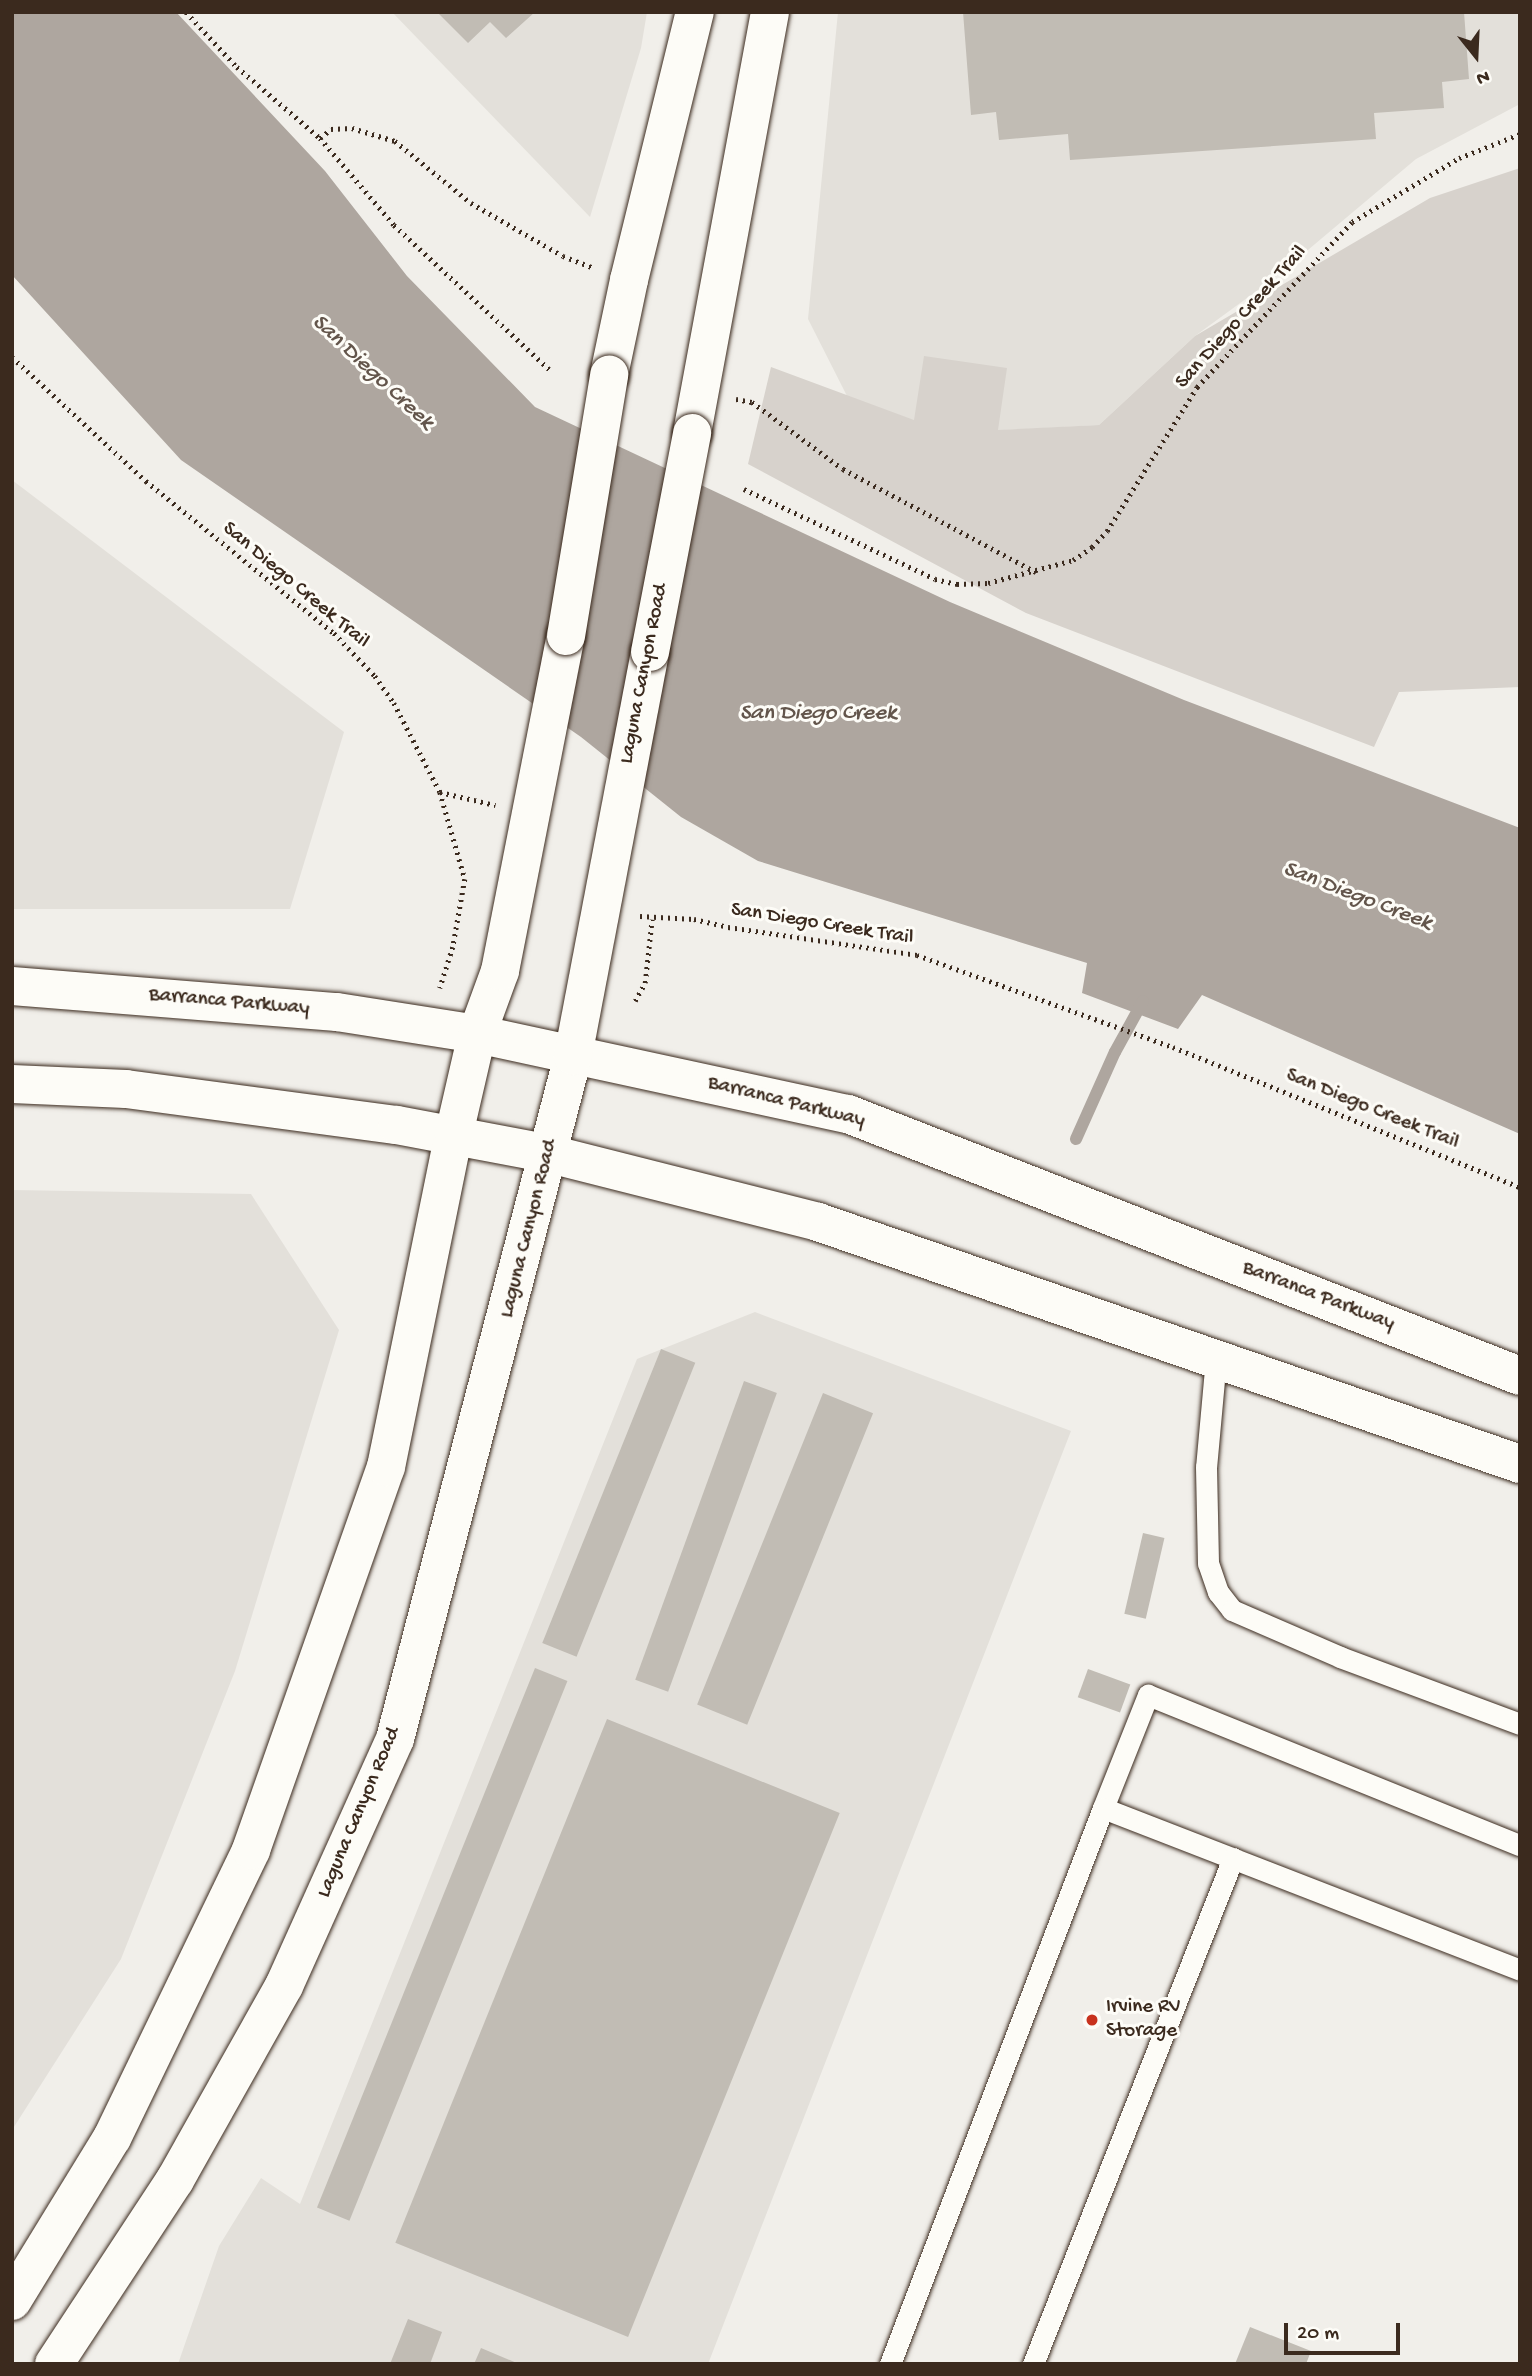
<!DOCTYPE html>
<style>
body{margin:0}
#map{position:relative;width:1532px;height:2376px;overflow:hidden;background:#f1efea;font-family:"Gochi Hand",sans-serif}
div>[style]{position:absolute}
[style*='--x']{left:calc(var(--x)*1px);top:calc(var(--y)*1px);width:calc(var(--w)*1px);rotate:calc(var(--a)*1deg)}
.built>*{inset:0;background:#e3e0da}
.green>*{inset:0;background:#d7d2cc}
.water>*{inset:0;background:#aea69f}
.stream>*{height:12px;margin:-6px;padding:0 6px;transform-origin:6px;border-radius:6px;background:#aea69f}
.building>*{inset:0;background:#c1bcb4;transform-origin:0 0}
.path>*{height:4.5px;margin-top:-2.25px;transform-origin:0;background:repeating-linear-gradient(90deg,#3b2a1e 0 2px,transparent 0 7px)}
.roads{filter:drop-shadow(0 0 2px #3b2a1e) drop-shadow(0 0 2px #3b2a1e)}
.lane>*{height:21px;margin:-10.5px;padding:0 10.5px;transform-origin:10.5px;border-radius:10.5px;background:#fdfcf7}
.secondary>*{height:38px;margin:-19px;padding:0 19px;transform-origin:19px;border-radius:19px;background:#fdfcf7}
.bridges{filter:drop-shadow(0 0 2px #3b2a1e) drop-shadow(0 0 2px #3b2a1e)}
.secondary-bridge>*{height:38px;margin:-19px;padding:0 19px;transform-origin:19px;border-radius:19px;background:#fdfcf7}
.dots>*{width:19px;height:19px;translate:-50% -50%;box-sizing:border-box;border:4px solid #fdfcf7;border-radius:50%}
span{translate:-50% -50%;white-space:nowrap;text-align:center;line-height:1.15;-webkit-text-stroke:6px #fdfcf7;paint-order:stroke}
.street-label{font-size:21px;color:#3b2a1e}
.poi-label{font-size:21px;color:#3b2a1e}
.left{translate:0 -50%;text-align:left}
.water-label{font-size:23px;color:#63554b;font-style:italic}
.frame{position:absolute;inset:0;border:14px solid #3b2a1e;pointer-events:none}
.north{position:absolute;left:1441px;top:21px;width:70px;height:70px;-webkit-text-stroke:5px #fdfcf7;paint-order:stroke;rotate:162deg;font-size:19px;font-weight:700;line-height:28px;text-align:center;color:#3b2a1e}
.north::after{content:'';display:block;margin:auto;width:24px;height:32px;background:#3b2a1e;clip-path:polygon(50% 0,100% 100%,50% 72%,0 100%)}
.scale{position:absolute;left:1284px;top:2323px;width:116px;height:32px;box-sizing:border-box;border:4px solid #3b2a1e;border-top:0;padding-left:9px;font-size:21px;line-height:24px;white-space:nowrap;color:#3b2a1e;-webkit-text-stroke:5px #fdfcf7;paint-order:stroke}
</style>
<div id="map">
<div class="built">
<div style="clip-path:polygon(392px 12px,647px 12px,641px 48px,590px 217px)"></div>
<div style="clip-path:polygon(838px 12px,1520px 12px,1520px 104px,1416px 159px,1277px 276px,1195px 336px,1099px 425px,948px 433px,847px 396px,808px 319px)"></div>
<div style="clip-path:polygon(12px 480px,344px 732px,290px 909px,12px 909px)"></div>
<div style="clip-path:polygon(12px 1190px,251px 1194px,339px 1330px,235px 1671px,121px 1959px,12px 2130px)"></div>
<div style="clip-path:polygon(755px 1312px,1071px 1431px,708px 2364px,178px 2364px,219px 2246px,261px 2178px,300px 2204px,637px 1359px)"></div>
</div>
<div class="green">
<div style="clip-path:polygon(1520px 168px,1520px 687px,1399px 692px,1374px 747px,1026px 613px,748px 464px,771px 367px,914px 420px,924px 356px,1007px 368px,998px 430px,1099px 425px,1195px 336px,1430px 198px)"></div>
</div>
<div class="water">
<div style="clip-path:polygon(12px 12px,176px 12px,325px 171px,407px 276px,535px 407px,950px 602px,1184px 700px,1520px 828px,1520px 1134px,1202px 995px,1178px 1029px,1082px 993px,1087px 963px,758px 861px,681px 817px,581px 737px,181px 460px,12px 275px)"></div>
</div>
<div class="stream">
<div style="--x:1076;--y:1139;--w:95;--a:-65.9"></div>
<div style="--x:1115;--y:1052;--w:58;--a:-61.2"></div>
</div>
<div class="building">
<div style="clip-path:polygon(437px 12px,535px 12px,506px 38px,490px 22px,468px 43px)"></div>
<div style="clip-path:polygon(963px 12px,1464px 12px,1469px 79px,1442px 82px,1444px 108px,1374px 113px,1376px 139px,1070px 160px,1068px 134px,999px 140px,996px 112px,971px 115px)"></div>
<div style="left:661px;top:1349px;width:37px;height:317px;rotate:22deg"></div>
<div style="left:744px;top:1381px;width:35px;height:318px;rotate:20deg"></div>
<div style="left:823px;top:1393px;width:54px;height:336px;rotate:22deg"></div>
<div style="left:1143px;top:1533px;width:22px;height:83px;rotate:13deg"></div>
<div style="left:535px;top:1668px;width:35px;height:582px;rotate:22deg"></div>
<div style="left:1088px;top:1669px;width:45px;height:30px;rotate:20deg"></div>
<div style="left:607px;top:1719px;width:251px;height:565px;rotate:22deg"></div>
<div style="clip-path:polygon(408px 2319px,442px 2332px,430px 2364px,390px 2364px)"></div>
<div style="clip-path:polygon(1250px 2327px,1311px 2351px,1306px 2364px,1235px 2364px)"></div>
<div style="clip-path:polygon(481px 2348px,519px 2364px,474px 2364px)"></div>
</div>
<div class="path">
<div style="--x:186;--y:12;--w:75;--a:47.2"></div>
<div style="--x:237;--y:67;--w:109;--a:40.5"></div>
<div style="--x:320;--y:138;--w:114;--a:49.6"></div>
<div style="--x:394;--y:225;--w:213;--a:42.9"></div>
<div style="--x:320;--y:138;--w:14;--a:-39"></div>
<div style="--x:331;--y:129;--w:21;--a:-3"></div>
<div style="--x:352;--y:128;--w:45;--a:16.8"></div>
<div style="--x:395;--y:141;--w:98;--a:39.2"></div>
<div style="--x:471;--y:203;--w:106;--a:29.9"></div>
<div style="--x:563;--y:256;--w:31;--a:21"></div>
<div style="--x:12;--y:357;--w:183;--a:42.8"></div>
<div style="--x:146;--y:481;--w:242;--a:39"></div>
<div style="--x:334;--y:633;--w:59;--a:46.4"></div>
<div style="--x:375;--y:676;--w:33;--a:55"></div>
<div style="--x:394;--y:703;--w:100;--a:62.7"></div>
<div style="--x:440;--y:792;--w:91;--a:74"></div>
<div style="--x:465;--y:879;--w:69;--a:100"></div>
<div style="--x:453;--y:947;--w:43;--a:107.6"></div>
<div style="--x:736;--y:399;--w:16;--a:11"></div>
<div style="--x:752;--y:402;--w:113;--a:36.4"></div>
<div style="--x:843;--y:469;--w:219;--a:28.1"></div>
<div style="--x:744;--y:489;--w:211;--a:25.2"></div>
<div style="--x:935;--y:579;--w:23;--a:13"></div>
<div style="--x:957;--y:584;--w:31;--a:-2"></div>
<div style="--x:988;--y:583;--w:88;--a:-15.1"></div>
<div style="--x:1073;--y:560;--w:23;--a:-34"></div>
<div style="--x:1092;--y:547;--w:22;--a:-47"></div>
<div style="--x:1107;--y:531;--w:170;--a:-58"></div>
<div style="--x:1197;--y:387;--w:226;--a:-46.8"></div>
<div style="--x:1352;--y:222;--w:125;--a:-30.9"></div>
<div style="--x:1459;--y:158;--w:66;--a:-21.5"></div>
<div style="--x:440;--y:792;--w:57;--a:13.3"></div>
<div style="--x:640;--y:916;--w:54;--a:3.2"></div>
<div style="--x:694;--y:919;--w:35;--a:13"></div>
<div style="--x:728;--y:927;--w:191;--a:8.4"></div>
<div style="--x:917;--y:955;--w:272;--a:19.8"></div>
<div style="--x:1173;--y:1047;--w:374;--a:22"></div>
<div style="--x:635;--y:1001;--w:21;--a:-61"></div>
<div style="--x:645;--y:983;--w:64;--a:-83.8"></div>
</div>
<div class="roads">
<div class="lane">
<div style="--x:1216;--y:1358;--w:109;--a:95.2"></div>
<div style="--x:1206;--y:1467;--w:96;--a:88.8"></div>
<div style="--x:1208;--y:1563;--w:31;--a:71"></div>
<div style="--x:1218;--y:1592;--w:23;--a:52"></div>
<div style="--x:1232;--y:1610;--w:118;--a:23.5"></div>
<div style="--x:1340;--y:1657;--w:192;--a:20.4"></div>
<div style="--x:1103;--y:1808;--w:122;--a:-68.3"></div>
<div style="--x:1148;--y:1695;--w:401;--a:22"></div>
<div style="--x:890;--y:2364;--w:595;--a:-69.04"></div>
<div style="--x:1103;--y:1808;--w:447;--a:21.2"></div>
<div style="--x:1033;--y:2364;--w:544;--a:-68.43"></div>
</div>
<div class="secondary">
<div style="--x:609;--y:375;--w:97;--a:-78.1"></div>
<div style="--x:629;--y:280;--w:276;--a:-76.2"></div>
<div style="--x:692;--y:433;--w:428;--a:-79.5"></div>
<div style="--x:12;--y:986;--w:326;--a:4.6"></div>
<div style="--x:337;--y:1012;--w:142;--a:8.9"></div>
<div style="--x:477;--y:1034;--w:380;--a:12.2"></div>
<div style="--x:848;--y:1114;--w:721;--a:21.3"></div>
<div style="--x:12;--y:1084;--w:114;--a:2.5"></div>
<div style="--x:126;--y:1089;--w:273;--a:7.6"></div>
<div style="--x:397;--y:1125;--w:156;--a:10.7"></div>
<div style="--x:550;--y:1154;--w:276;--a:14.2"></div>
<div style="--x:818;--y:1222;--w:743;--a:19.02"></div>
<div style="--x:12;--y:2301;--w:191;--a:-58.5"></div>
<div style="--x:112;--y:2138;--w:320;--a:-64.2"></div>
<div style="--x:251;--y:1850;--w:406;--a:-70.6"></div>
<div style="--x:386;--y:1467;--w:340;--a:-78.5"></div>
<div style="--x:454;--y:1134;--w:103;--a:-77"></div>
<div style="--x:477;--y:1034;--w:67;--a:-69.9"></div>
<div style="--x:500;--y:971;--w:341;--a:-78.9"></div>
<div style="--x:54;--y:2364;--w:220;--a:-56.7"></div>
<div style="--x:175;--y:2180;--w:223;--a:-60.7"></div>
<div style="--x:284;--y:1986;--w:271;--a:-65.8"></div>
<div style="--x:395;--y:1739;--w:706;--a:-75.39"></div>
<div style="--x:573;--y:1056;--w:411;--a:-79.2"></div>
</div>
</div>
<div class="bridges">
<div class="secondary-bridge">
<div style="--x:566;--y:636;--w:265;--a:-80.6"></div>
<div style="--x:650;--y:652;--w:223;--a:-79.1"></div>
</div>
</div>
<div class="dots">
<div style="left:1092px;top:2020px;background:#c8321e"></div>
</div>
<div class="street-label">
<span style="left:1242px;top:318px;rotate:-48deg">San Diego Creek Trail</span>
<span style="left:295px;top:586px;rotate:40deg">San Diego Creek Trail</span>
<span style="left:645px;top:674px;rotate:-79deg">Laguna Canyon Road</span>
<span style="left:822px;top:925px;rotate:9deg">San Diego Creek Trail</span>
<span style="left:229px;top:1003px;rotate:5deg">Barranca Parkway</span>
<span style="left:786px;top:1103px;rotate:14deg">Barranca Parkway</span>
<span style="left:1372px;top:1110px;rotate:22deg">San Diego Creek Trail</span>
<span style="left:530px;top:1229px;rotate:-76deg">Laguna Canyon Road</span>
<span style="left:1318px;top:1297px;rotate:21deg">Barranca Parkway</span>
<span style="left:360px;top:1813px;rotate:-67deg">Laguna Canyon Road</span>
</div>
<div class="poi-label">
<span class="left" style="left:1106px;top:2020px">Irvine RV<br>Storage</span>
</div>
<div class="water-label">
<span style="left:372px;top:373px;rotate:43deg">San Diego Creek</span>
<span style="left:818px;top:714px">San Diego Creek</span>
<span style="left:1357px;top:897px;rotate:21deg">San Diego Creek</span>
</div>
<div class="frame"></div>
<div class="north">N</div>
<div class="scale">20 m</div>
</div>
